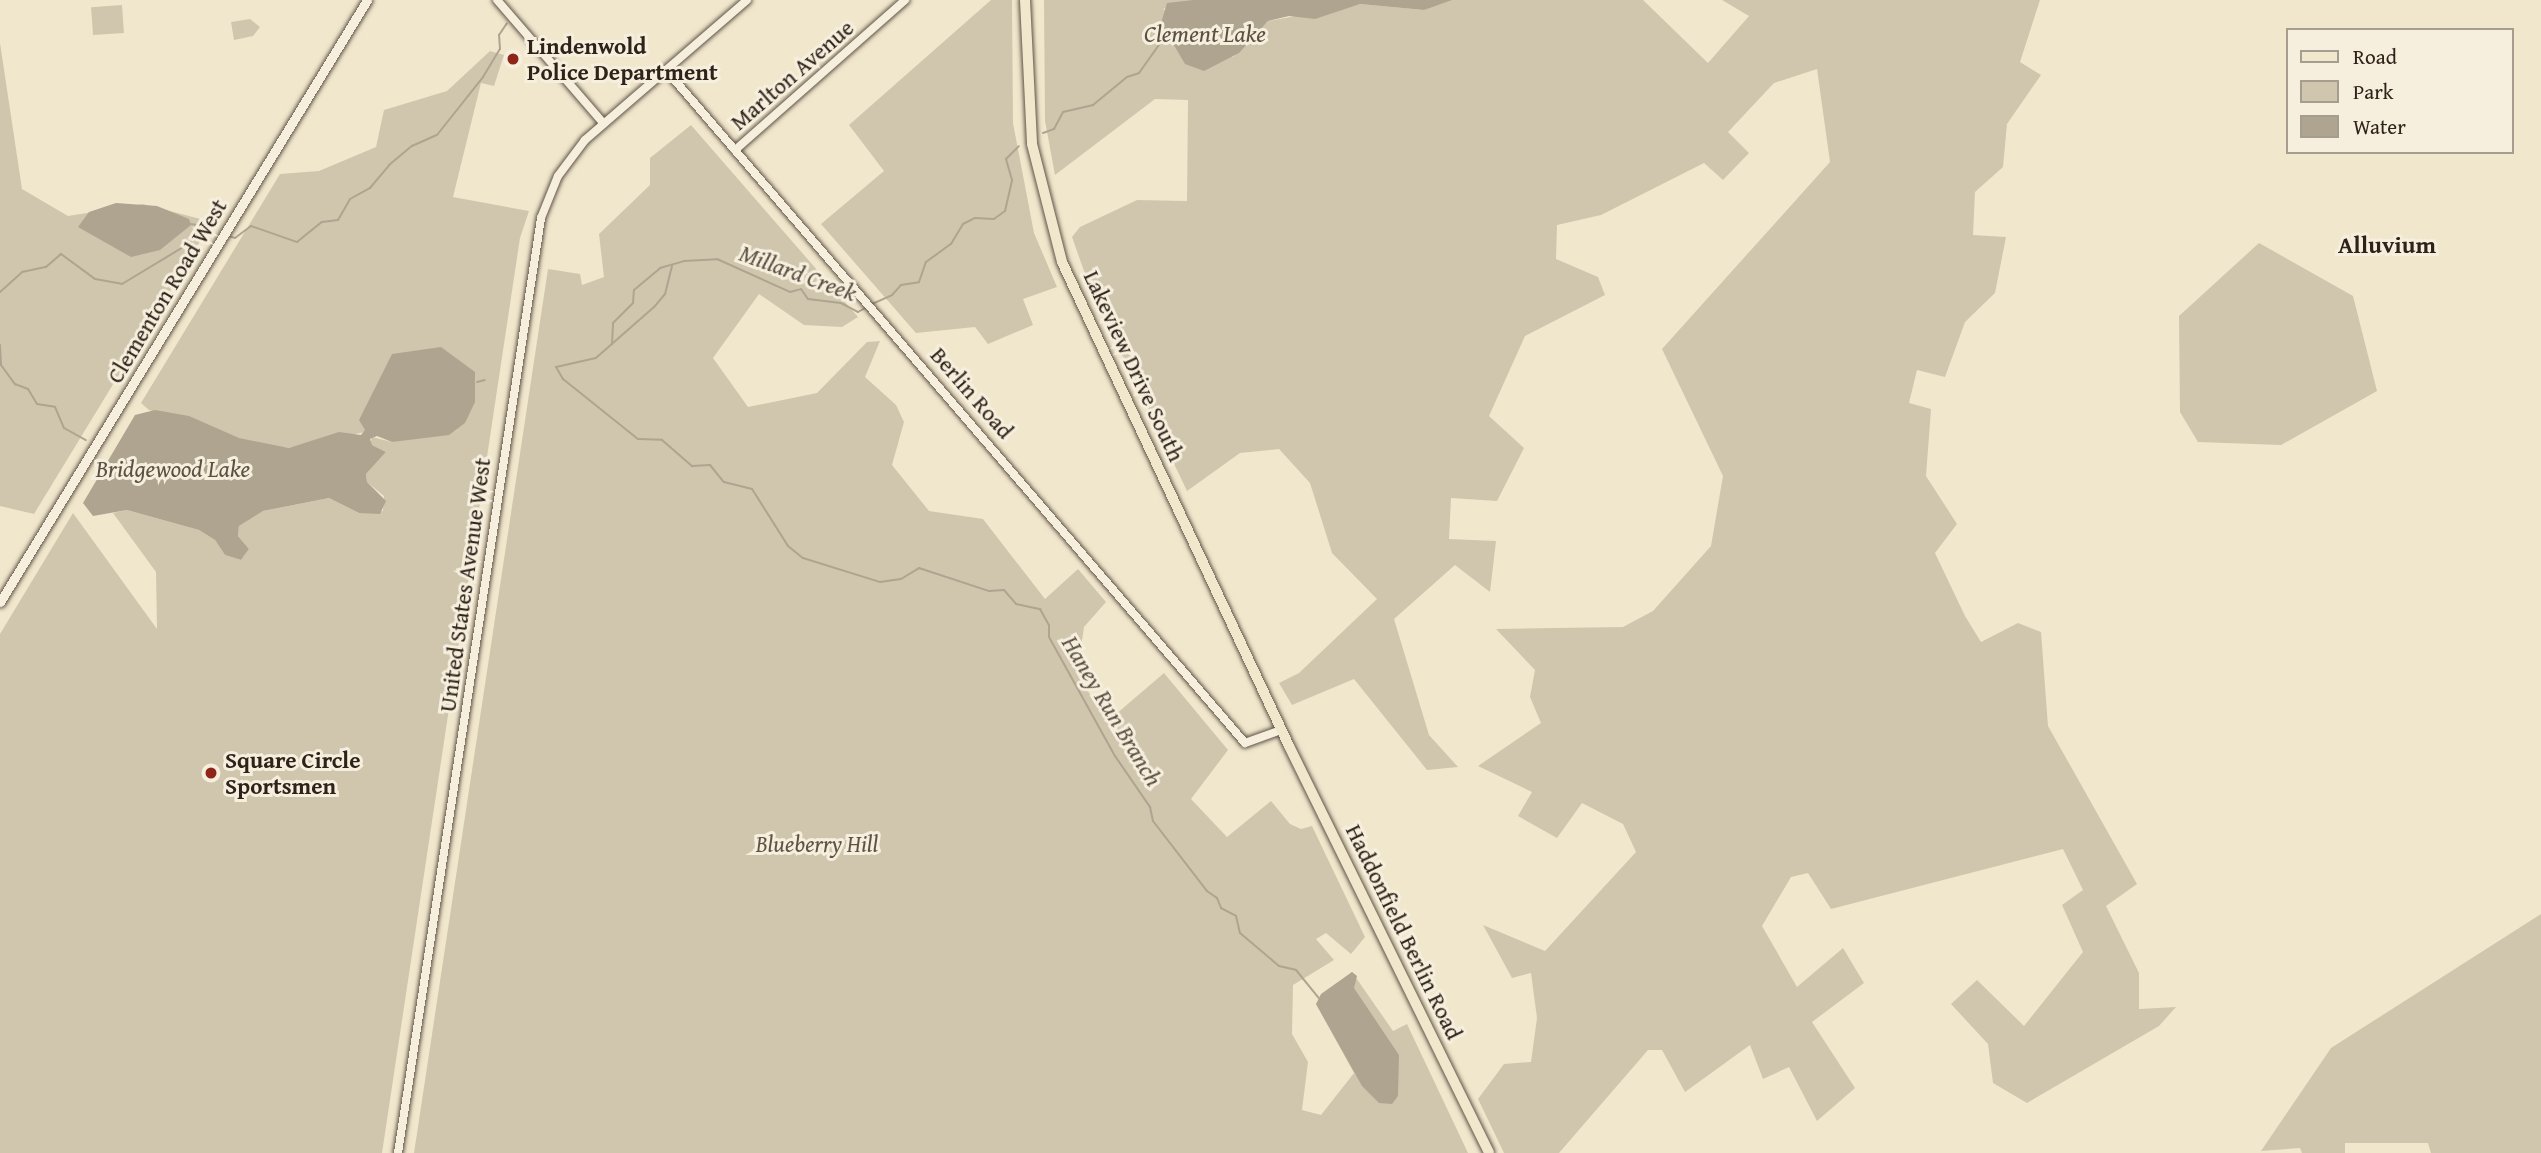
<!DOCTYPE html>
<style>
body{margin:0}
#map{position:relative;width:2541px;height:1153px;overflow:hidden;background:#f1e7cd;font-family:"Gentium Book Plus",serif}
div>[style]{position:absolute}
[style*='--x']{left:calc(var(--x)*1px);top:calc(var(--y)*1px);width:calc(var(--w)*1px);rotate:calc(var(--a)*1deg)}
.green>*{inset:0;background:#d0c6ae;transform-origin:0 0}
.water>*{inset:0;background:#afa490}
.stream>*{height:2px;margin:-1px;padding:0 1px;transform-origin:1px;border-radius:1px;background:#afa490}
.roads{filter:drop-shadow(0 0 2px #605346) drop-shadow(0 0 2px #605346)}
.tertiary>*{height:8px;margin:-4px;padding:0 4px;transform-origin:4px;border-radius:4px;background:#f6efde}
.secondary>*{height:9px;margin:-4.5px;padding:0 4.5px;transform-origin:4.5px;border-radius:4.5px;background:#f6efde}
.primary>*{height:10px;margin:-5px;padding:0 5px;transform-origin:5px;border-radius:5px;background:#f1e7cd}
.dots>*{width:19px;height:19px;translate:-50% -50%;box-sizing:border-box;border:4px solid #f6efde;border-radius:50%}
span{translate:-50% -50%;white-space:nowrap;text-align:center;line-height:1.15;-webkit-text-stroke:6px #f6efde;paint-order:stroke}
.poi-label{font-size:23px;color:#2f2219;font-weight:700}
.left{translate:0 -50%;text-align:left}
.street-label{font-size:23px;color:#2f2219}
.park-label{font-size:23px;color:#5f5346;font-style:italic}
.water-label{font-size:24px;color:#5c5043;font-style:italic}
.neighbourhood-label{font-size:24px;color:#2f2219;font-weight:700}
.legend{position:absolute;left:2286px;top:28px;width:228px;height:126px;box-sizing:border-box;background:#f6efde;border:2px solid #a69d8f;margin:0;padding:9px 12px;list-style:none;font-size:21px;color:#2f2219}
.legend li{display:flex;align-items:center;gap:14px;height:35px}
.legend b{width:35px;border:2px solid #a69d8f}
</style>
<div id="map">
<div class="green">
<div style="clip-path:polygon(991px 0,1012px 0,1013px 123px,1034px 233px,1057px 287px,1023px 299px,1033px 325px,988px 344px,975px 327px,916px 333px,821px 224px,884px 171px,849px 125px)"></div>
<div style="clip-path:polygon(1044px 0,1193px 0,1163px 9px,1233px 57px,1268px 21px,1360px 4px,1424px 10px,1442px 0,1643px 0,1708px 63px,1749px 16px,1722px 0,2040px 0,2020px 62px,2041px 75px,2007px 124px,2003px 167px,1975px 192px,1973px 235px,2006px 237px,1995px 293px,1965px 322px,1945px 377px,1917px 370px,1909px 403px,1931px 409px,1926px 476px,1957px 524px,1935px 553px,1965px 616px,1981px 642px,2018px 623px,2041px 632px,2048px 726px,2137px 884px,2106px 906px,2139px 973px,2139px 1009px,2176px 1007px,2159px 1026px,2027px 1103px,1993px 1083px,1988px 1044px,1951px 1004px,1977px 980px,2024px 1026px,2083px 952px,2062px 905px,2083px 890px,2063px 849px,1831px 909px,1808px 873px,1791px 877px,1762px 926px,1797px 987px,1843px 948px,1864px 983px,1812px 1022px,1855px 1088px,1817px 1121px,1789px 1067px,1763px 1079px,1750px 1045px,1685px 1092px,1662px 1050px,1648px 1050px,1559px 1153px,1504px 1153px,1478px 1099px,1504px 1064px,1531px 1062px,1537px 1018px,1531px 973px,1512px 978px,1483px 925px,1545px 951px,1636px 852px,1623px 824px,1582px 803px,1557px 838px,1518px 816px,1532px 792px,1478px 766px,1541px 723px,1530px 697px,1535px 670px,1496px 629px,1623px 627px,1653px 611px,1711px 546px,1723px 476px,1662px 349px,1830px 162px,1817px 69px,1774px 83px,1728px 132px,1749px 153px,1723px 180px,1704px 163px,1601px 215px,1557px 225px,1556px 259px,1598px 277px,1605px 295px,1525px 336px,1489px 416px,1524px 448px,1497px 501px,1451px 498px,1449px 539px,1496px 541px,1490px 592px,1455px 565px,1394px 619px,1429px 735px,1458px 767px,1427px 770px,1354px 679px,1292px 705px,1279px 683px,1299px 673px,1377px 599px,1332px 553px,1310px 483px,1279px 449px,1240px 453px,1187px 491px,1090px 288px,1072px 237px,1080px 227px,1137px 200px,1187px 201px,1188px 100px,1155px 99px,1055px 175px,1045px 121px)"></div>
<div style="left:122px;top:5px;width:28px;height:31px;rotate:86deg"></div>
<div style="clip-path:polygon(250px 19px,260px 27px,253px 36px,234px 40px,231px 22px)"></div>
<div style="clip-path:polygon(0 43px,22px 189px,68px 216px,143px 204px,212px 222px,34px 514px,0 506px)"></div>
<div style="clip-path:polygon(490px 51px,504px 55px,494px 86px,481px 83px,453px 197px,529px 211px,520px 238px,382px 1153px,0 1153px,0 634px,73px 513px,157px 629px,156px 572px,113px 513px,127px 510px,199px 530px,215px 540px,225px 555px,241px 560px,249px 549px,238px 536px,239px 526px,263px 511px,329px 498px,359px 513px,383px 511px,384px 496px,367px 482px,366px 474px,386px 452px,370px 444px,372px 437px,392px 442px,458px 430px,365px 432px,289px 448px,258px 444px,149px 410px,141px 403px,280px 174px,319px 171px,376px 147px,384px 110px,447px 91px)"></div>
<div style="clip-path:polygon(691px 125px,858px 317px,842px 327px,804px 325px,759px 294px,713px 358px,748px 407px,817px 393px,867px 342px,880px 341px,865px 377px,896px 405px,904px 422px,892px 465px,929px 511px,983px 519px,1045px 599px,1078px 569px,1106px 602px,1084px 627px,1077px 675px,1108px 721px,1164px 673px,1228px 750px,1191px 799px,1227px 837px,1271px 801px,1290px 824px,1301px 829px,1312px 826px,1365px 937px,1351px 954px,1326px 933px,1316px 939px,1334px 960px,1293px 985px,1292px 1034px,1308px 1062px,1302px 1110px,1321px 1115px,1354px 1073px,1316px 1004px,1352px 972px,1393px 1031px,1407px 1024px,1468px 1153px,414px 1153px,548px 269px,580px 274px,582px 285px,604px 277px,599px 234px,650px 185px,650px 158px)"></div>
<div style="clip-path:polygon(2259px 243px,2353px 296px,2377px 391px,2281px 445px,2198px 442px,2180px 412px,2179px 316px)"></div>
<div style="clip-path:polygon(2541px 914px,2541px 1153px,2431px 1153px,2428px 1143px,2345px 1143px,2345px 1153px,2302px 1153px,2300px 1148px,2261px 1151px,2331px 1048px)"></div>
</div>
<div class="water">
<div style="clip-path:polygon(1193px 0,1452px 0,1424px 10px,1360px 4px,1315px 19px,1289px 16px,1268px 21px,1239px 53px,1204px 71px,1185px 64px,1161px 23px,1167px 3px)"></div>
<div style="clip-path:polygon(116px 203px,157px 206px,189px 219px,191px 225px,160px 250px,131px 257px,78px 227px,89px 212px)"></div>
<div style="clip-path:polygon(441px 347px,475px 372px,475px 402px,465px 423px,449px 435px,392px 442px,377px 436px,370px 439px,372px 445px,386px 452px,366px 474px,367px 482px,386px 501px,380px 514px,359px 513px,329px 498px,263px 511px,239px 526px,238px 536px,249px 549px,241px 560px,225px 555px,215px 540px,199px 530px,127px 510px,93px 516px,83px 503px,135px 415px,155px 410px,189px 416px,239px 438px,289px 448px,339px 432px,361px 435px,365px 430px,359px 420px,392px 354px)"></div>
<div style="clip-path:polygon(1352px 972px,1357px 976px,1354px 988px,1399px 1055px,1398px 1096px,1392px 1104px,1379px 1103px,1362px 1086px,1316px 1004px,1321px 994px)"></div>
</div>
<div class="stream">
<div style="--x:1043;--y:133;--w:12;--a:-20"></div>
<div style="--x:1054;--y:129;--w:19;--a:-62"></div>
<div style="--x:1063;--y:112;--w:31;--a:-13"></div>
<div style="--x:1093;--y:105;--w:44;--a:-39.5"></div>
<div style="--x:1127;--y:77;--w:13;--a:-18"></div>
<div style="--x:1139;--y:73;--w:47;--a:-54.6"></div>
<div style="--x:191;--y:224;--w:23;--a:10"></div>
<div style="--x:229;--y:236;--w:6;--a:18"></div>
<div style="--x:235;--y:238;--w:20;--a:-37"></div>
<div style="--x:251;--y:226;--w:49;--a:19.2"></div>
<div style="--x:297;--y:242;--w:32;--a:-39"></div>
<div style="--x:322;--y:222;--w:16;--a:-7"></div>
<div style="--x:338;--y:220;--w:24;--a:-60"></div>
<div style="--x:350;--y:199;--w:23;--a:-29"></div>
<div style="--x:370;--y:188;--w:30;--a:-50"></div>
<div style="--x:389;--y:165;--w:30;--a:-40"></div>
<div style="--x:412;--y:146;--w:27;--a:-24"></div>
<div style="--x:437;--y:135;--w:74;--a:-51.6"></div>
<div style="--x:483;--y:77;--w:33;--a:-59"></div>
<div style="--x:500;--y:49;--w:14;--a:-94"></div>
<div style="--x:499;--y:35;--w:14;--a:-56"></div>
<div style="--x:672;--y:266;--w:29;--a:104"></div>
<div style="--x:665;--y:294;--w:17;--a:130"></div>
<div style="--x:654;--y:307;--w:77;--a:138.7"></div>
<div style="--x:596;--y:358;--w:41;--a:167.3"></div>
<div style="--x:556;--y:367;--w:14;--a:60"></div>
<div style="--x:563;--y:379;--w:96;--a:38.7"></div>
<div style="--x:638;--y:439;--w:24;--a:2"></div>
<div style="--x:662;--y:440;--w:40;--a:41"></div>
<div style="--x:692;--y:466;--w:18;--a:-3"></div>
<div style="--x:710;--y:465;--w:22;--a:51"></div>
<div style="--x:724;--y:482;--w:29;--a:14"></div>
<div style="--x:752;--y:489;--w:67;--a:57.7"></div>
<div style="--x:788;--y:546;--w:19;--a:39"></div>
<div style="--x:803;--y:558;--w:81;--a:17.3"></div>
<div style="--x:880;--y:582;--w:21;--a:-8"></div>
<div style="--x:901;--y:579;--w:21;--a:-31"></div>
<div style="--x:919;--y:568;--w:74;--a:18.2"></div>
<div style="--x:989;--y:591;--w:15;--a:-4"></div>
<div style="--x:1004;--y:590;--w:18;--a:49"></div>
<div style="--x:1016;--y:604;--w:25;--a:12"></div>
<div style="--x:1040;--y:609;--w:18;--a:61"></div>
<div style="--x:1049;--y:625;--w:12;--a:90"></div>
<div style="--x:1049;--y:637;--w:136;--a:61"></div>
<div style="--x:1115;--y:756;--w:62;--a:55.5"></div>
<div style="--x:1150;--y:807;--w:14;--a:78"></div>
<div style="--x:1153;--y:821;--w:88;--a:52.4"></div>
<div style="--x:1207;--y:891;--w:12;--a:35"></div>
<div style="--x:1217;--y:898;--w:11;--a:68"></div>
<div style="--x:1221;--y:908;--w:17;--a:28"></div>
<div style="--x:1236;--y:916;--w:17;--a:77"></div>
<div style="--x:1240;--y:933;--w:51;--a:40.2"></div>
<div style="--x:1279;--y:966;--w:17;--a:13"></div>
<div style="--x:1296;--y:970;--w:36;--a:51"></div>
<div style="--x:0;--y:292;--w:30;--a:-42"></div>
<div style="--x:22;--y:272;--w:25;--a:-12"></div>
<div style="--x:46;--y:267;--w:20;--a:-41"></div>
<div style="--x:61;--y:254;--w:42;--a:36.3"></div>
<div style="--x:95;--y:279;--w:27;--a:10"></div>
<div style="--x:122;--y:284;--w:79;--a:-31.1"></div>
<div style="--x:190;--y:243;--w:23;--a:-41"></div>
<div style="--x:872;--y:304;--w:22;--a:-24"></div>
<div style="--x:892;--y:295;--w:13;--a:-48"></div>
<div style="--x:901;--y:285;--w:18;--a:-9"></div>
<div style="--x:919;--y:282;--w:21;--a:-71"></div>
<div style="--x:926;--y:262;--w:31;--a:-36"></div>
<div style="--x:951;--y:244;--w:23;--a:-59"></div>
<div style="--x:963;--y:224;--w:13;--a:-27"></div>
<div style="--x:975;--y:218;--w:19;--a:3"></div>
<div style="--x:994;--y:219;--w:14;--a:-36"></div>
<div style="--x:1005;--y:211;--w:32;--a:-77"></div>
<div style="--x:1012;--y:180;--w:22;--a:-106"></div>
<div style="--x:1006;--y:159;--w:18;--a:-45"></div>
<div style="--x:612;--y:344;--w:21;--a:-87"></div>
<div style="--x:613;--y:323;--w:28;--a:-45"></div>
<div style="--x:633;--y:303;--w:13;--a:-86"></div>
<div style="--x:634;--y:290;--w:34;--a:-40"></div>
<div style="--x:660;--y:268;--w:25;--a:-16"></div>
<div style="--x:684;--y:261;--w:33;--a:-3"></div>
<div style="--x:717;--y:259;--w:80;--a:24.3"></div>
<div style="--x:790;--y:292;--w:11;--a:-15"></div>
<div style="--x:801;--y:289;--w:12;--a:55"></div>
<div style="--x:808;--y:299;--w:33;--a:7"></div>
<div style="--x:841;--y:303;--w:19;--a:28"></div>
<div style="--x:858;--y:312;--w:10;--a:-29"></div>
<div style="--x:0;--y:345;--w:20;--a:87"></div>
<div style="--x:1;--y:365;--w:24;--a:54"></div>
<div style="--x:15;--y:384;--w:14;--a:21"></div>
<div style="--x:28;--y:389;--w:17;--a:59"></div>
<div style="--x:37;--y:404;--w:18;--a:9"></div>
<div style="--x:55;--y:407;--w:23;--a:67"></div>
<div style="--x:64;--y:428;--w:25;--a:29"></div>
<div style="--x:477;--y:382;--w:8;--a:-14"></div>
</div>
<div class="roads">
<div class="tertiary">
<div style="--x:497;--y:0;--w:162;--a:49.2"></div>
<div style="--x:666;--y:70;--w:888;--a:49.29"></div>
<div style="--x:1245;--y:743;--w:38;--a:-20"></div>
<div style="--x:735;--y:150;--w:227;--a:-41.4"></div>
<div style="--x:398;--y:1153;--w:946;--a:-81.3"></div>
<div style="--x:541;--y:218;--w:45;--a:-68"></div>
<div style="--x:558;--y:176;--w:45;--a:-53.1"></div>
<div style="--x:585;--y:140;--w:214;--a:-40.8"></div>
</div>
<div class="secondary">
<div style="--x:0;--y:602;--w:705;--a:-58.63"></div>
</div>
<div class="primary">
<div style="--x:1025;--y:0;--w:144;--a:87.2"></div>
<div style="--x:1032;--y:144;--w:122;--a:75.7"></div>
<div style="--x:1062;--y:262;--w:535;--a:64.87"></div>
<div style="--x:1289;--y:746;--w:453;--a:63.8"></div>
</div>
</div>
<div class="dots">
<div style="left:513px;top:59px;background:#8f2418"></div>
<div style="left:211px;top:773px;background:#8f2418"></div>
</div>
<div class="poi-label">
<span class="left" style="left:527px;top:59px">Lindenwold<br>Police Department</span>
<span class="left" style="left:225px;top:773px">Square Circle<br>Sportsmen</span>
</div>
<div class="street-label">
<span style="left:792px;top:75px;rotate:-41deg">Marlton Avenue</span>
<span style="left:167px;top:291px;rotate:-59deg">Clementon Road West</span>
<span style="left:1134px;top:366px;rotate:65deg">Lakeview Drive South</span>
<span style="left:972px;top:393px;rotate:49deg">Berlin Road</span>
<span style="left:465px;top:585px;rotate:-82deg">United States Avenue West</span>
<span style="left:1404px;top:932px;rotate:64deg">Haddonfield Berlin Road</span>
</div>
<div class="park-label">
<span style="left:817px;top:844px">Blueberry Hill</span>
</div>
<div class="water-label">
<span style="left:1205px;top:34px">Clement Lake</span>
<span style="left:798px;top:273px;rotate:20deg">Millard Creek</span>
<span style="left:173px;top:469px">Bridgewood Lake</span>
<span style="left:1112px;top:711px;rotate:59deg">Haney Run Branch</span>
</div>
<div class="neighbourhood-label">
<span style="left:2387px;top:245px">Alluvium</span>
</div>
<ul class="legend">
<li><b style="height:9px;background:#f1e7cd"></b>Road</li>
<li><b style="height:19px;background:#d0c6ae"></b>Park</li>
<li><b style="height:19px;background:#afa490"></b>Water</li>
</ul>
</div>
